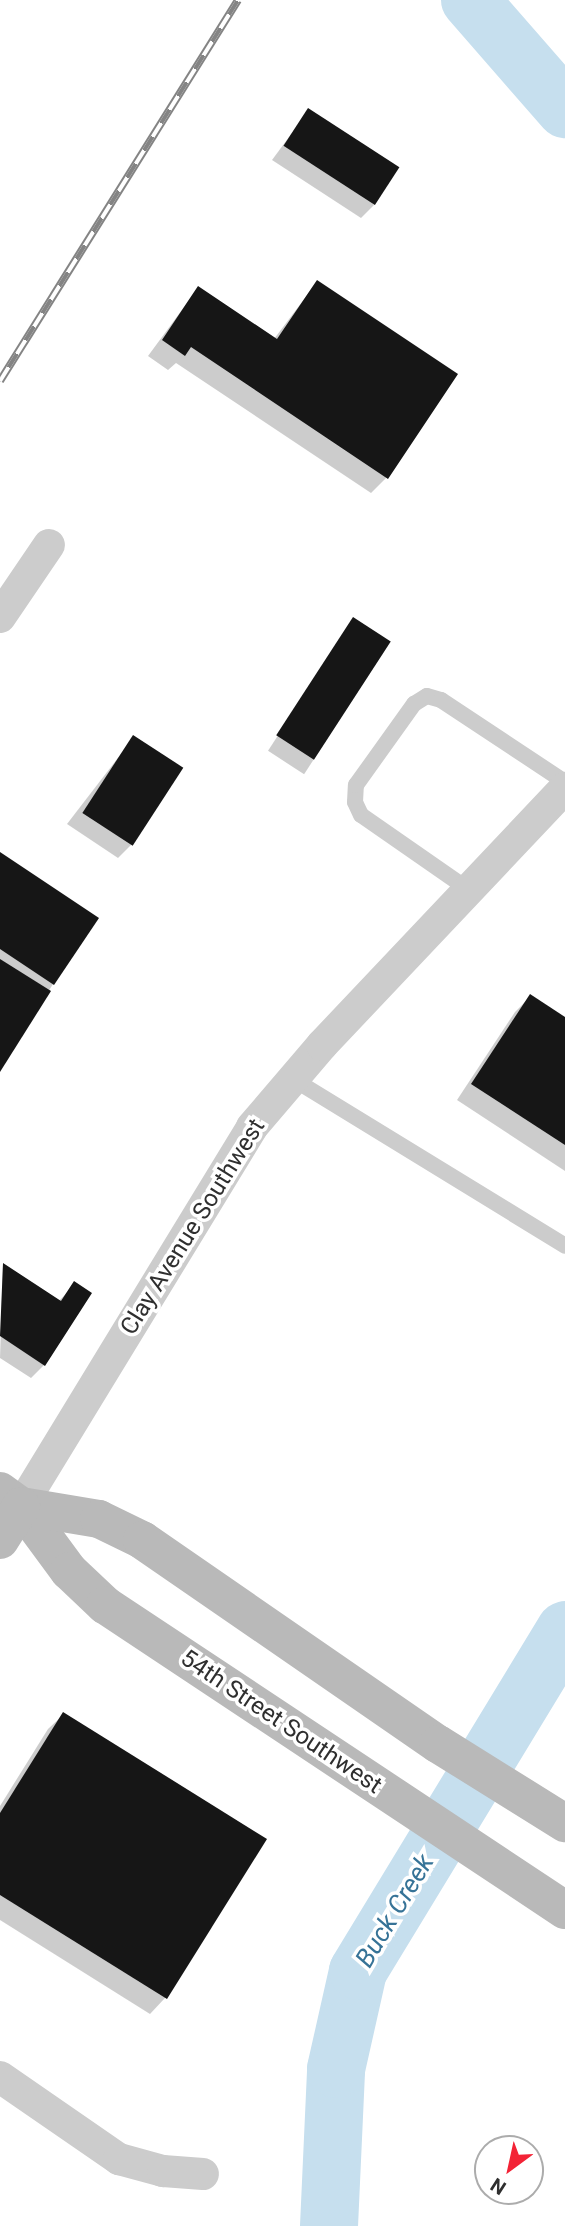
<!DOCTYPE html>
<style>
body{margin:0}
#map{position:relative;width:565px;height:2226px;overflow:hidden;background:#fff;font-family:Roboto,sans-serif}
div>[style]{position:absolute}
[style*='--x']{left:calc(var(--x)*1px);top:calc(var(--y)*1px);width:calc(var(--w)*1px);rotate:calc(var(--a)*1deg)}
.shadow>*{inset:0;background:#0003;transform-origin:0 0}
.river>*{height:58px;margin:-29px;padding:0 29px;transform-origin:29px;border-radius:29px;background:#c6dfee}
.building>*{inset:0;background:#161616;transform-origin:0 0}
.lane>*{height:16px;margin:-8px;padding:0 8px;transform-origin:8px;border-radius:8px;background:#ccc}
.street>*{height:32px;margin:-16px;padding:0 16px;transform-origin:16px;border-radius:16px;background:#ccc}
.secondary>*{height:38px;margin:-19px;padding:0 19px;transform-origin:19px;border-radius:19px;background:#b9b9b9}
.rail>*{height:8px;margin-top:-4px;transform-origin:0;background:repeating-linear-gradient(90deg,#fff 0 16px,#848484 0 32px);box-sizing:border-box;border-block:2px solid #848484}
span{translate:-50% -50%;white-space:nowrap;text-align:center;line-height:1.15;-webkit-text-stroke:7px #fff;paint-order:stroke}
.street-label{font-size:24px;color:#2f2f2f}
.water-label{font-size:26px;color:#367397;font-style:italic}
.north{position:absolute;left:474px;top:2135px;width:70px;height:70px;box-sizing:border-box;background:#fff;border:2px solid #acacac;border-radius:50%;rotate:213deg;font-size:19px;font-weight:700;line-height:28px;text-align:center;color:#2f2f2f}
.north::after{content:'';display:block;margin:auto;width:24px;height:32px;background:#f32336;clip-path:polygon(50% 0,100% 100%,50% 72%,0 100%)}
</style>
<div id="map">
<div class="shadow">
<div style="clip-path:polygon(309px 110px,374px 205px,361px 218px,272px 160px)"></div>
<div style="clip-path:polygon(317px 282px,386px 478px,371px 493px,176px 363px,168px 370px,148px 356px,198px 288px,274px 339px)"></div>
<div style="left:353px;top:620px;width:43px;height:156px;rotate:33deg"></div>
<div style="clip-path:polygon(134px 737px,131px 845px,118px 858px,67px 824px)"></div>
<div style="clip-path:polygon(0 854px,53px 984px,0 1069px)"></div>
<div style="clip-path:polygon(530px 997px,565px 1019px,565px 1171px,457px 1100px,515px 1012px)"></div>
<div style="clip-path:polygon(3px 1265px,58px 1302px,75px 1284px,44px 1365px,31px 1378px,0 1358px)"></div>
<div style="clip-path:polygon(64px 1714px,265px 1840px,165px 1998px,150px 2014px,0 1920px,0 1806px,48px 1729px)"></div>
</div>
<div class="river">
<div style="--x:470;--y:0;--w:145;--a:48.9"></div>
<div style="--x:329;--y:2226;--w:157;--a:-87.4"></div>
<div style="--x:336;--y:2069;--w:100;--a:-77.3"></div>
<div style="--x:358;--y:1971;--w:399;--a:-58.7"></div>
</div>
<div class="building">
<div style="left:308px;top:108px;width:109px;height:45px;rotate:33deg"></div>
<div style="clip-path:polygon(317px 280px,458px 374px,388px 479px,191px 347px,185px 356px,162px 340px,198px 286px,277px 339px)"></div>
<div style="left:353px;top:617px;width:45px;height:141px;rotate:33deg"></div>
<div style="left:133px;top:735px;width:60px;height:93px;rotate:33deg"></div>
<div style="clip-path:polygon(0 852px,99px 918px,54px 985px,0 949px)"></div>
<div style="clip-path:polygon(0 959px,51px 991px,0 1072px)"></div>
<div style="clip-path:polygon(530px 994px,565px 1017px,565px 1145px,471px 1084px)"></div>
<div style="clip-path:polygon(3px 1263px,61px 1301px,74px 1281px,92px 1293px,45px 1366px,0 1336px)"></div>
<div style="clip-path:polygon(63px 1712px,267px 1839px,167px 1999px,0 1895px,0 1813px)"></div>
</div>
<div class="lane">
<div style="--x:469;--y:890;--w:131;--a:-145.2"></div>
<div style="--x:361;--y:815;--w:14;--a:-115"></div>
<div style="--x:355;--y:802;--w:17;--a:-87"></div>
<div style="--x:356;--y:785;--w:100;--a:-54.4"></div>
<div style="--x:414;--y:704;--w:15;--a:-32"></div>
<div style="--x:427;--y:696;--w:15;--a:16"></div>
<div style="--x:441;--y:700;--w:149;--a:33.5"></div>
<div style="--x:293;--y:1079;--w:319;--a:31.5"></div>
</div>
<div class="street">
<div style="--x:0;--y:617;--w:87;--a:-55.8"></div>
<div style="--x:21;--y:1506;--w:444;--a:-58.6"></div>
<div style="--x:252;--y:1127;--w:108;--a:-49.5"></div>
<div style="--x:322;--y:1045;--w:354;--a:-46.6"></div>
<div style="--x:0;--y:2077;--w:145;--a:34.6"></div>
<div style="--x:119;--y:2159;--w:46;--a:15.3"></div>
<div style="--x:163;--y:2171;--w:40;--a:4.3"></div>
</div>
<div class="secondary">
<div style="--x:0;--y:1491;--w:26;--a:36"></div>
<div style="--x:21;--y:1506;--w:81;--a:53.6"></div>
<div style="--x:69;--y:1571;--w:50;--a:43.4"></div>
<div style="--x:105;--y:1605;--w:552;--a:33.55"></div>
<div style="--x:21;--y:1506;--w:79;--a:9.5"></div>
<div style="--x:99;--y:1519;--w:48;--a:26"></div>
<div style="--x:142;--y:1540;--w:359;--a:34.6"></div>
<div style="--x:438;--y:1744;--w:150;--a:31.9"></div>
<div style="--x:0;--y:1540;--w:40;--a:-58"></div>
</div>
<div class="rail">
<div style="--x:0;--y:381;--w:449;--a:-58"></div>
</div>
<div class="street-label">
<span style="left:193px;top:1227px;rotate:-58deg">Clay Avenue Southwest</span>
<span style="left:281px;top:1722px;rotate:34deg">54th Street Southwest</span>
</div>
<div class="water-label">
<span style="left:395px;top:1911px;rotate:-59deg">Buck Creek</span>
</div>
<div class="north">N</div>
</div>
